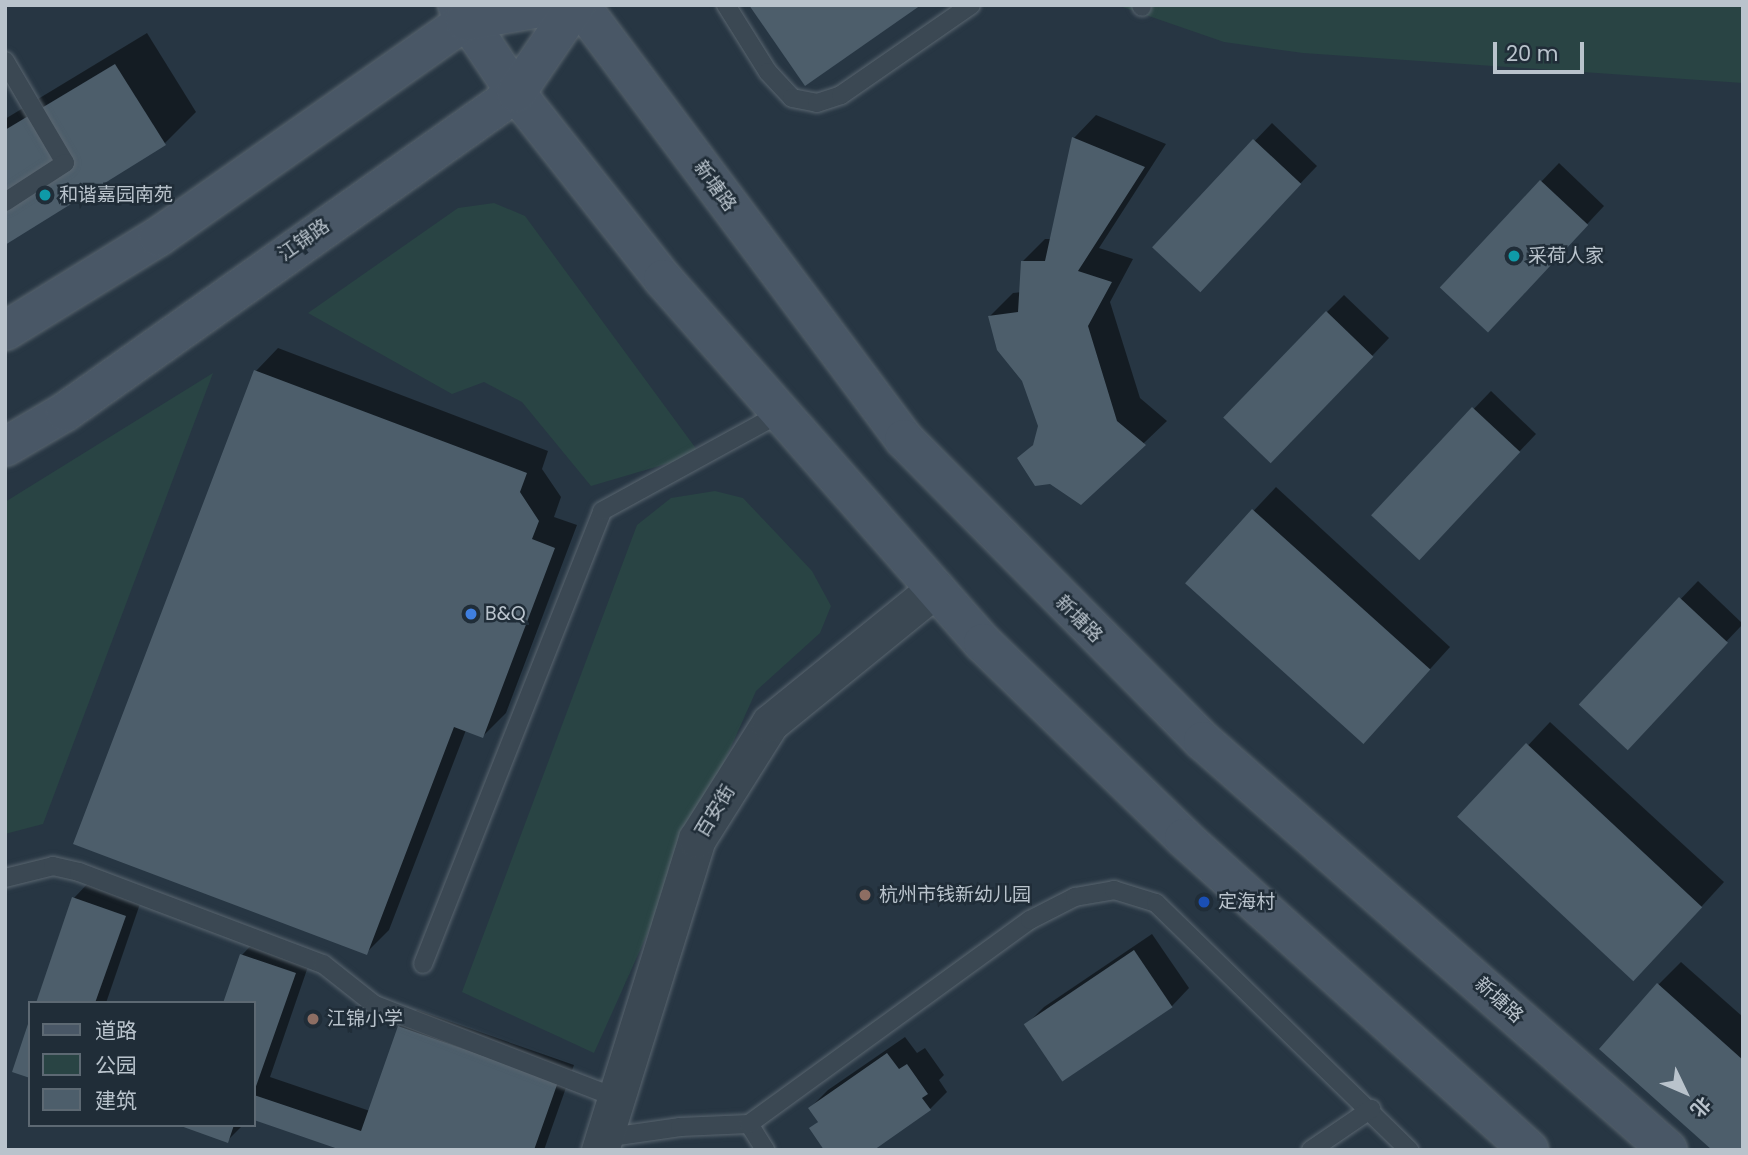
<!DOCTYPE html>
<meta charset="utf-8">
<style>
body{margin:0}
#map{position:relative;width:1748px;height:1155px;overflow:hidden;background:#273643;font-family:Poppins,"Noto Sans SC",sans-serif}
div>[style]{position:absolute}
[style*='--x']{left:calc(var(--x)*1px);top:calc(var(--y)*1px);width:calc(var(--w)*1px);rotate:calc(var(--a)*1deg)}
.green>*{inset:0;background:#294444}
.shadow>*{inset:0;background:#0007}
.building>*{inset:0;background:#4d5e6b;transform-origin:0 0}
.roads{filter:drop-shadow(0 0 2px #5a6670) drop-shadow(0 0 2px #5a6670)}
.lane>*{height:18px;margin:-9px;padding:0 9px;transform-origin:9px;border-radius:9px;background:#3b4853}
.street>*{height:37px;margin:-18.5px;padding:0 18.5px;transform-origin:18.5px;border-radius:18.5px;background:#3b4853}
.secondary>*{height:38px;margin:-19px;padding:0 19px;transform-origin:19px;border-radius:19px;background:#495766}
.dots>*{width:19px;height:19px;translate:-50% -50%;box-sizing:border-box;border:4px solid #202d38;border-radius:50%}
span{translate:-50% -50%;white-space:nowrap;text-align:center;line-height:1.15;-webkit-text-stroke:5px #202d38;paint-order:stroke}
.street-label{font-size:19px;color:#b9c3cc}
.poi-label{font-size:19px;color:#b9c3cc}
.left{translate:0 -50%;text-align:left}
.frame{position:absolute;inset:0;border:7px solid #b9c3cc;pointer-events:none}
.legend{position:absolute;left:28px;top:1001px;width:228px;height:126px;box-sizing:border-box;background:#202d38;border:2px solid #5d6973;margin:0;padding:9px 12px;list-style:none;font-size:21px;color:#b9c3cc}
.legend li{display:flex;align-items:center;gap:14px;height:35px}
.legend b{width:35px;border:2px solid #5d6973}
.north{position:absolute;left:1650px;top:1057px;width:70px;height:70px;-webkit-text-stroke:5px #202d38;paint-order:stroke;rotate:134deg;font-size:19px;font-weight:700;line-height:28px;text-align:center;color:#b9c3cc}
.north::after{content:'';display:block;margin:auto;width:24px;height:32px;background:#b9c3cc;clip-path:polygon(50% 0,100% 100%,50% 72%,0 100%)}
.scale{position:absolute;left:1493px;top:42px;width:91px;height:32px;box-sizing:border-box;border:4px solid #b9c3cc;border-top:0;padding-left:9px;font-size:21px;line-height:24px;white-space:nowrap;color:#b9c3cc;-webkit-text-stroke:5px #202d38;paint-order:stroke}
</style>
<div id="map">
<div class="green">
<div style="clip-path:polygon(1117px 5px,1743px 5px,1743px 83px,1303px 53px,1224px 42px)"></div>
<div style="clip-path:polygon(494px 203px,525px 216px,700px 454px,591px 486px,522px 402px,484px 382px,452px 394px,308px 313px,458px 208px)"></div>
<div style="clip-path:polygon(213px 373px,43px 824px,5px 834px,5px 502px)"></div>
<div style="clip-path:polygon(715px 491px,743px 498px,812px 571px,831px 606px,820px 633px,756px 691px,594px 1053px,462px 992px,637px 525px,671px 498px)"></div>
</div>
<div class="shadow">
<div style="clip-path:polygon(147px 33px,196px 112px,165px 143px,5px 243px,5px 119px)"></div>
<div style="clip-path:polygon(1096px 115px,1166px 144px,1099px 248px,1133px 259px,1110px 302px,1140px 398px,1167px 421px,1081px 503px,1020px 458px,1036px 442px,1040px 426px,1024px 380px,990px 316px,1013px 293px,1021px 292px,1022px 262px,1045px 239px,1051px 239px,1074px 138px)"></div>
<div style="clip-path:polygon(1272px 123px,1317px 166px,1216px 272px,1154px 246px)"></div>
<div style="clip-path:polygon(1559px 163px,1604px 206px,1504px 313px,1441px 287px)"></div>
<div style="clip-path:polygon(1344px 295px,1389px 338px,1289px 444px,1327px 312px)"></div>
<div style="clip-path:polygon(278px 348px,548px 451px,542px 469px,561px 497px,554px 517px,577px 525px,506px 713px,483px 736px,466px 730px,389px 930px,366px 953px,256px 371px)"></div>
<div style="clip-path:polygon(1491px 391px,1536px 434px,1436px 540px,1373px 514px)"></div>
<div style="clip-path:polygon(1276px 487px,1450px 647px,1383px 721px,1186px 583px)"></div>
<div style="clip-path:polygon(1698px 581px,1743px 624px,1643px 729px,1580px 704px)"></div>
<div style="clip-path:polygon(1550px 722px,1724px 882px,1657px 955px,1460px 818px)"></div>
<div style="clip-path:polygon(91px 880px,142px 898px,106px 1003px,38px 1003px,74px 898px)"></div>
<div style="clip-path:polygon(1152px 934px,1189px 988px,1172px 1006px,1027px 1024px,1044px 1007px)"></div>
<div style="clip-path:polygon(259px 937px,312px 955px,270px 1077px,370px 1111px,399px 1027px,417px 1010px,574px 1065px,544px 1150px,347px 1150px,254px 1118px,254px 1003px,225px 1003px,242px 955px)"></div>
<div style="clip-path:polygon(1681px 962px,1743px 1017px,1743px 1150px,1658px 985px)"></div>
<div style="clip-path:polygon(905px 1037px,917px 1053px,925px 1048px,944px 1075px,939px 1080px,947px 1092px,930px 1109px,812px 1128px,819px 1121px,810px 1108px,828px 1090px)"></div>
<div style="clip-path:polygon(182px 1125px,243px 1125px,227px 1141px)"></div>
</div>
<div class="building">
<div style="clip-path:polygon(749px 5px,921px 5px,805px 86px)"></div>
<div style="clip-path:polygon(115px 64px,166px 145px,5px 245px,5px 130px)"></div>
<div style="clip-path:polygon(1072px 137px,1145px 167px,1078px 271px,1112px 282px,1088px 326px,1117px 421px,1146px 445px,1081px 505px,1050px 484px,1035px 486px,1017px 458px,1033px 445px,1038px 426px,1022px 381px,997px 350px,988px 316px,1018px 312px,1021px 261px,1045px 261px)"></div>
<div style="left:1253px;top:139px;width:66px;height:148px;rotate:43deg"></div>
<div style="left:1540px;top:180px;width:66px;height:147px;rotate:43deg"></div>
<div style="left:1326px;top:311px;width:66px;height:148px;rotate:44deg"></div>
<div style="clip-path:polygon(254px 370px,527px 473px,520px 492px,539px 521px,532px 539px,555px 548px,483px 738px,454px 727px,367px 955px,73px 844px)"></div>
<div style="left:1472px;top:407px;width:66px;height:148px;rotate:43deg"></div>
<div style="left:1252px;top:509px;width:240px;height:100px;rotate:42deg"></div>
<div style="left:1679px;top:597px;width:67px;height:147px;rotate:43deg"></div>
<div style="left:1526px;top:743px;width:241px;height:101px;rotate:43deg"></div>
<div style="clip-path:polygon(72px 897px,126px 916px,95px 1003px,36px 1003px)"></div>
<div style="left:1134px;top:950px;width:69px;height:133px;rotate:56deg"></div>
<div style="clip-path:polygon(240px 954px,296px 973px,254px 1092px,254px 1003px,223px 1003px)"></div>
<div style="clip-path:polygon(1657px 983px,1743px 1060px,1743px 1150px,1712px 1150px,1599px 1049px)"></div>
<div style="clip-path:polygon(29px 1021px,30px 1021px,30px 1078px,12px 1072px)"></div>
<div style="clip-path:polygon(398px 1026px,558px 1082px,534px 1150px,341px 1150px,254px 1120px,254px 1095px,361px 1131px)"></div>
<div style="clip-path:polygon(887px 1053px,899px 1069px,907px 1064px,928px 1094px,922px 1098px,931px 1110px,874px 1150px,824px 1150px,809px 1128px,818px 1122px,808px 1108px)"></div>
<div style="clip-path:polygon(178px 1125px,234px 1125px,228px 1143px)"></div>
</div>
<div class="roads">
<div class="lane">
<div style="--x:726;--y:5;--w:79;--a:57.9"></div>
<div style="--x:768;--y:72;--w:35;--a:47"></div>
<div style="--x:792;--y:98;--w:25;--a:11"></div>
<div style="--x:817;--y:103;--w:25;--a:-18"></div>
<div style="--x:841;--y:95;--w:158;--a:-34.7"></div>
<div style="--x:1141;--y:5;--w:2;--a:63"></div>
<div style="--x:5;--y:61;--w:118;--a:59.5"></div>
<div style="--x:65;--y:163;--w:72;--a:147"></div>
<div style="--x:5;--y:878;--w:49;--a:-14"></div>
<div style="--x:53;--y:866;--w:27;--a:13"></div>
<div style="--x:79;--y:872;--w:261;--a:20.7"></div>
<div style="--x:323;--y:964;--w:66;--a:38.3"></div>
<div style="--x:375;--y:1005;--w:259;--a:21"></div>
<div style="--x:423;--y:964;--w:487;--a:-68.4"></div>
<div style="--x:602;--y:511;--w:204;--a:-28.7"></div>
<div style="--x:749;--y:1124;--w:31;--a:58"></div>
<div style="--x:604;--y:1138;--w:77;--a:-8.2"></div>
<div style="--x:680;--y:1127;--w:69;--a:-2.5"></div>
<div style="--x:749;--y:1124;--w:347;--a:-36"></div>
<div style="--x:1030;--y:920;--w:51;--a:-27.1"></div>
<div style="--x:1075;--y:897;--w:40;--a:-10"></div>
<div style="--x:1114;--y:890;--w:44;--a:17.2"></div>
<div style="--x:1156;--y:903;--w:354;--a:44.3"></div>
<div style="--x:1311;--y:1150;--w:73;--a:-34.3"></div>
</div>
<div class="street">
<div style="--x:600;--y:1150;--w:326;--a:-72.7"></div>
<div style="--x:697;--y:839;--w:137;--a:-57.8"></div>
<div style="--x:770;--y:723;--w:213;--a:-39.1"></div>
</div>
<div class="secondary">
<div style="--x:457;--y:5;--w:106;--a:56.2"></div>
<div style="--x:516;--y:93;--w:237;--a:51.7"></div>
<div style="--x:663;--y:279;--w:485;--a:48.7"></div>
<div style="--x:983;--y:643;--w:280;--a:44.1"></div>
<div style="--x:1184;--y:838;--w:465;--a:42.1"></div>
<div style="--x:580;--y:5;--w:542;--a:53.26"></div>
<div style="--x:904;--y:439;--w:425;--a:45.3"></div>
<div style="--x:1203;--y:741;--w:619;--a:41.33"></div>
<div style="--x:5;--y:331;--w:180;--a:-31.6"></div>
<div style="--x:158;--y:237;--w:375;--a:-35.1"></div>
<div style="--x:465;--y:21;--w:94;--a:-9.8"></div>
<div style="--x:5;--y:447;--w:69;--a:-30.3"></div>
<div style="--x:65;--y:412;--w:552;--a:-35.27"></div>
<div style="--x:516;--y:93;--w:107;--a:-55.7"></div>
</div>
</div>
<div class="dots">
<div style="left:45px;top:195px;background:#0f9aa8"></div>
<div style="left:1514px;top:256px;background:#0f9aa8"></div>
<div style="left:471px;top:614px;background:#3f7fe0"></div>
<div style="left:865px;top:895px;background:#8d6e63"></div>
<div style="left:1204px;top:902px;background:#1a4fb4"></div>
<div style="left:313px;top:1019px;background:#8d6e63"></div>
</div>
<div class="street-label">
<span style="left:715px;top:186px;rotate:54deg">新塘路</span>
<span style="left:304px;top:240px;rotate:-35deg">江锦路</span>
<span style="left:1079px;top:619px;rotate:45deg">新塘路</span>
<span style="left:715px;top:811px;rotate:-59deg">百安街</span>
<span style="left:1499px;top:1000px;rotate:42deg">新塘路</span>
</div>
<div class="poi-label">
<span class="left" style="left:59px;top:195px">和谐嘉园南苑</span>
<span class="left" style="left:1528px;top:256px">采荷人家</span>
<span class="left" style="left:485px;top:614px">B&amp;Q</span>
<span class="left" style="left:879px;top:895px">杭州市钱新幼儿园</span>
<span class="left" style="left:1218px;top:902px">定海村</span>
<span class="left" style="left:327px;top:1019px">江锦小学</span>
</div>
<div class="frame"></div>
<ul class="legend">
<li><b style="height:9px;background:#495766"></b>道路</li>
<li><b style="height:19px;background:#294444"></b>公园</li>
<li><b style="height:19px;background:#4d5e6b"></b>建筑</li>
</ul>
<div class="north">北</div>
<div class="scale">20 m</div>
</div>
